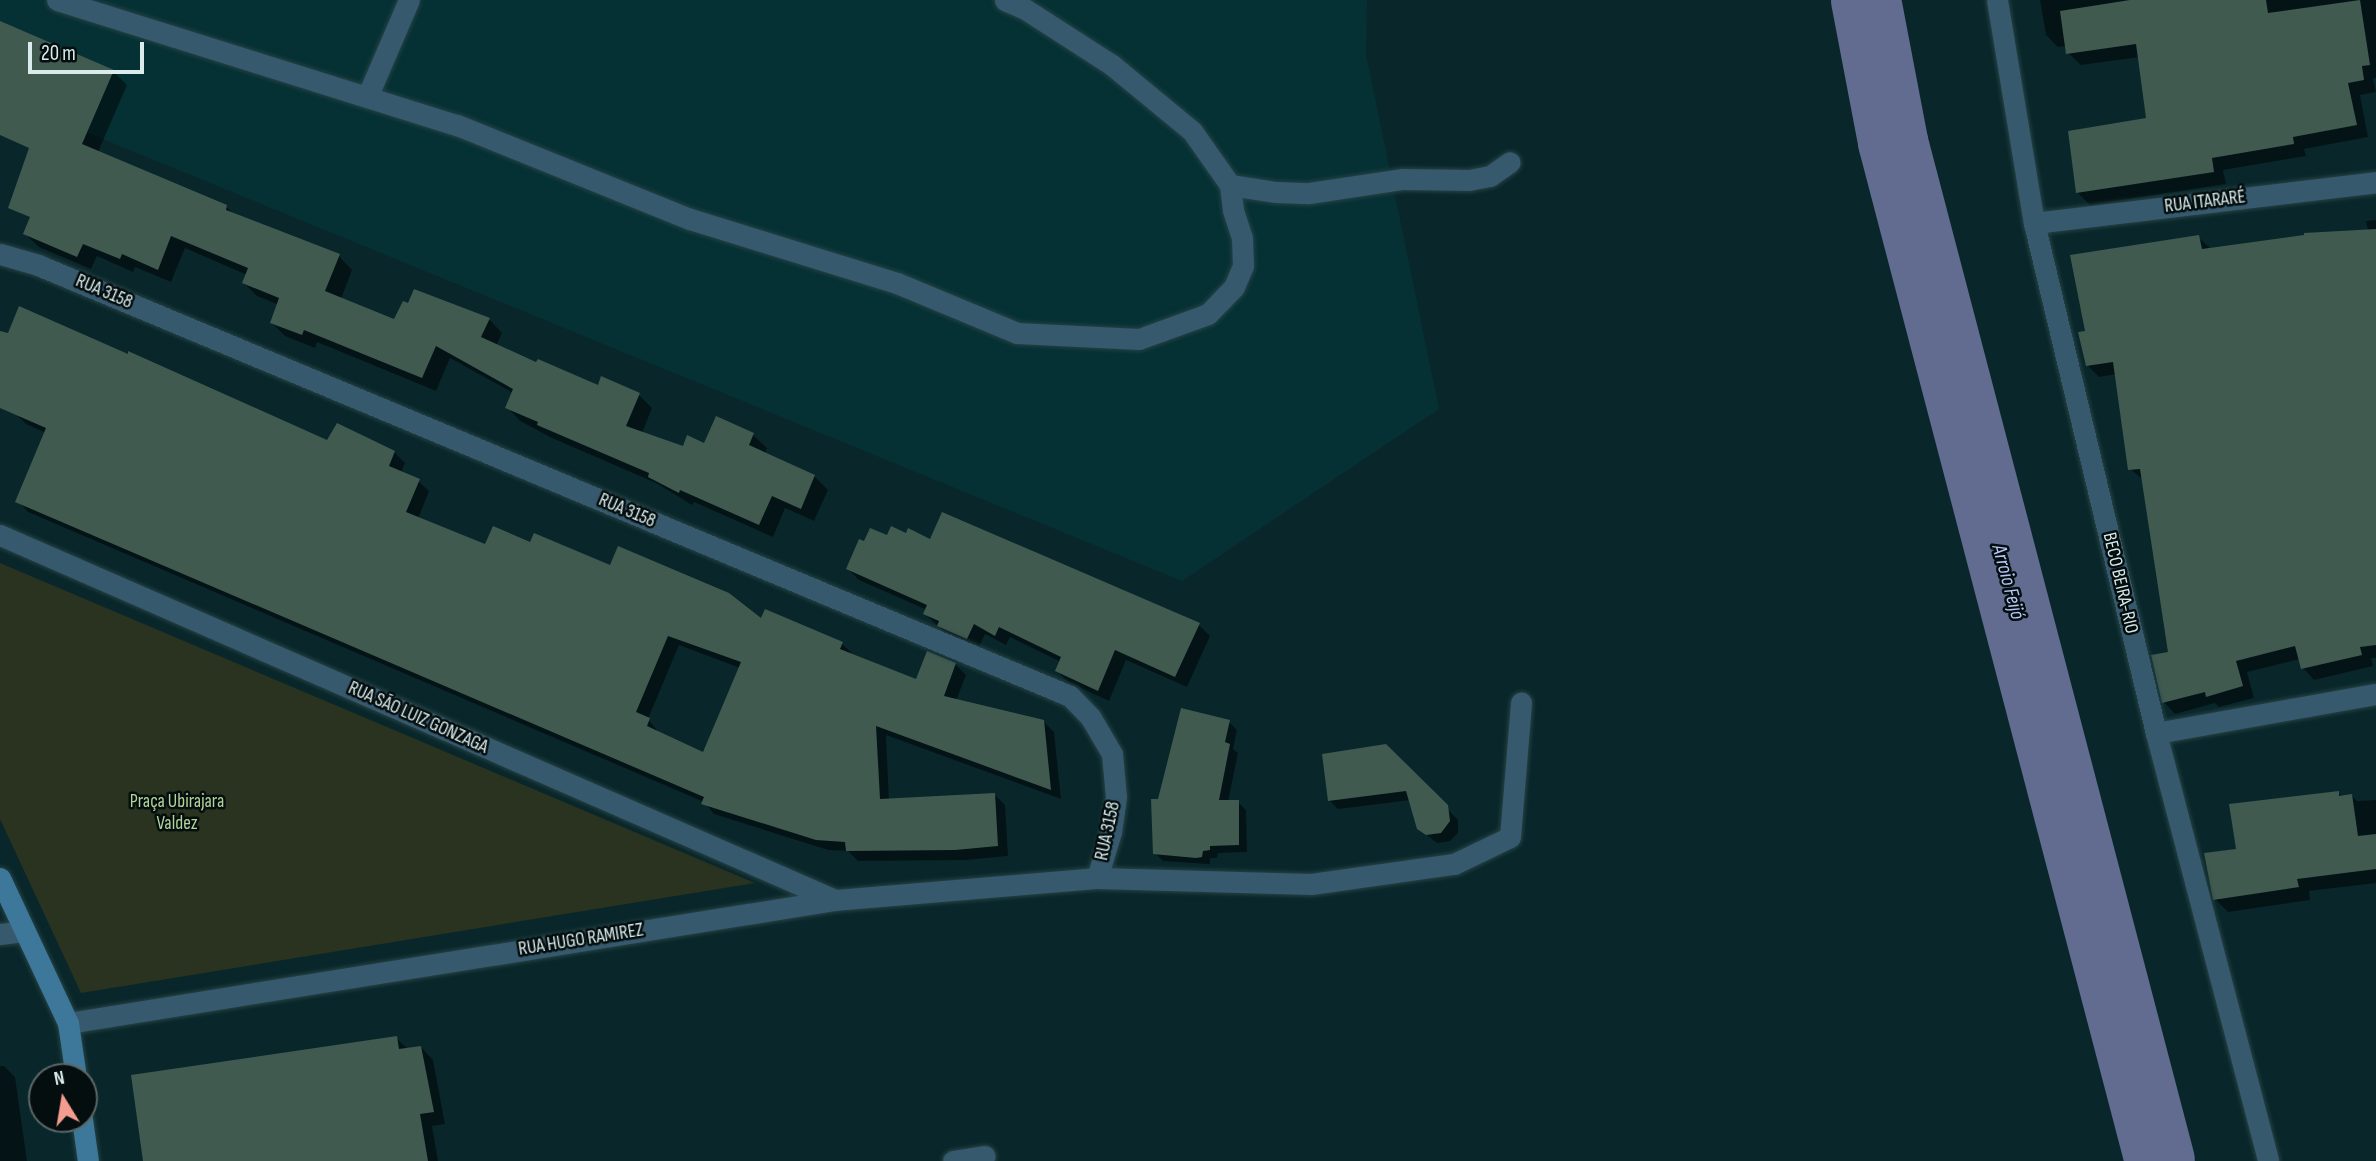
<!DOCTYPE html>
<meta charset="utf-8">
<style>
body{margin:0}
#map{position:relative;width:2376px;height:1161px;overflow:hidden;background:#09272a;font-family:"Sofia Sans Condensed",sans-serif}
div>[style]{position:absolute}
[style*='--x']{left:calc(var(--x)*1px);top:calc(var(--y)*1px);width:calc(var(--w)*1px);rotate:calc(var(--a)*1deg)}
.built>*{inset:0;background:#053134}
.green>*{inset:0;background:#293320}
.shadow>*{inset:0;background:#0007}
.river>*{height:70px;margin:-35px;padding:0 35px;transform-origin:35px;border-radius:35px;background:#616c90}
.building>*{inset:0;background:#415a50}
.roads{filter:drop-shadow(0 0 2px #264245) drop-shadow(0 0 2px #264245)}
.lane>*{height:21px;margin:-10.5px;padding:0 10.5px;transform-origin:10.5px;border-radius:10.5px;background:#36596e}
.street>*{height:21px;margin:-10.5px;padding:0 10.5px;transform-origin:10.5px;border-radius:10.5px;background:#36596e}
.secondary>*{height:21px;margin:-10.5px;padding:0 10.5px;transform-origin:10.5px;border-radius:10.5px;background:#3d7799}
span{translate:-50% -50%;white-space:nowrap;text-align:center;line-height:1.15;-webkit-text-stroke:5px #040e0f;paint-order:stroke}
.street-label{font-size:19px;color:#daebec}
.park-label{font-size:19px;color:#b3d498}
.water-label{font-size:21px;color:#b7c6f7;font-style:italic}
.north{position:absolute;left:28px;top:1063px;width:70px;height:70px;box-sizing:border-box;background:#040e0f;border:2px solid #5a6667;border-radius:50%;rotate:349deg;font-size:19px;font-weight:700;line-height:28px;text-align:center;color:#daebec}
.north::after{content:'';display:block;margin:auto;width:24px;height:32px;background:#f59c91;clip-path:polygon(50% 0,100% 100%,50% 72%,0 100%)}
.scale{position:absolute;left:28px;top:42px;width:116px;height:32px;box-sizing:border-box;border:4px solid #daebec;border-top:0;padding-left:9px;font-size:21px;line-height:24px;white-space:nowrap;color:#daebec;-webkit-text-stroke:5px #040e0f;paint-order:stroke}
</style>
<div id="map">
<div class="built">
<div style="clip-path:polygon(0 0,1367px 0,1366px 54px,1439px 409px,1182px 581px,0 97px)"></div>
</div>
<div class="green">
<div style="clip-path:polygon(0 563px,755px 883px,81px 993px,0 819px)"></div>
</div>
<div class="shadow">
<div style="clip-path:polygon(2040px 0,2376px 0,2376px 78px,2373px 78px,2376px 92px,2360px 95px,2368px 137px,2304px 149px,2306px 156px,2223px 170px,2226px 184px,2090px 205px,2077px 192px,2148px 119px,2140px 57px,2081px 65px,2068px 53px,2067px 46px,2058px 47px,2046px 35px)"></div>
<div style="clip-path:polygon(0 23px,113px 71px,127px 85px,98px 152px,226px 207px,235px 215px,339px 256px,352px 270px,341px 299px,395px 321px,489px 319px,502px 333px,496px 346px,599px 387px,639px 395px,652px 408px,642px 433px,684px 448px,753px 435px,767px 448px,764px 454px,814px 476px,828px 490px,814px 521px,785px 508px,773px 537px,694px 502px,692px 505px,656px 483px,552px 438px,520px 421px,507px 407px,513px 393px,450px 358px,436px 391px,317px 342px,315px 348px,285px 336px,272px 323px,279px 305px,257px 296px,244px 283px,247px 275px,185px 248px,171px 282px,135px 267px,133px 272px,97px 256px,91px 269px,39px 247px,25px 234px,34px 210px,40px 123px,0 106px)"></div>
<div style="clip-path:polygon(2376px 220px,2376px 658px,2371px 658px,2373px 666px,2314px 680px,2303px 668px,2300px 659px,2247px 672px,2254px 698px,2219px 707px,2215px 703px,2175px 714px,2164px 702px,2170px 653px,2144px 480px,2130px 469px,2117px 374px,2099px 377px,2087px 365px,2087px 332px,2198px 237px,2210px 248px,2368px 231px,2366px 221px)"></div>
<div style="clip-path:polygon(evenodd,0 355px,328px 442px,394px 452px,405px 463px,401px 473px,418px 481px,429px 491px,418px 519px,486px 547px,531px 544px,611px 568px,762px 621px,842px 644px,853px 654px,917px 681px,955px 664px,966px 675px,956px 701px,1043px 721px,1054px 732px,1061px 799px,886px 735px,889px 801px,994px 794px,1005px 805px,1008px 856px,966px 860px,858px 861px,848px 851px,828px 850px,714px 814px,704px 802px,28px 512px,18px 501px,46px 433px,26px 424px,15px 413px,0 368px,0 355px,679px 645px,740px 668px,704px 754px,659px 733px,648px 719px,679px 645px)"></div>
<div style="clip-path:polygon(907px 535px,1199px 625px,1210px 636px,1187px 687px,1126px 660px,1109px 701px,1068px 682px,1057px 671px,1061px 662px,1010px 637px,1006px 645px,985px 634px,978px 649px,950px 637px,925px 614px,927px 610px,859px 580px,848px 569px,865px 543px)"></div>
<div style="clip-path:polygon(1229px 722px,1237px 730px,1233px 749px,1238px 753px,1228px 802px,1238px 802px,1246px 810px,1247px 852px,1218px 853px,1217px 858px,1210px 858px,1210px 864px,1163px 861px,1155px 853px,1159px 801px)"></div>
<div style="clip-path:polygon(1385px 746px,1458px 820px,1458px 833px,1450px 841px,1437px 843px,1418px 828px,1411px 800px,1338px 809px,1329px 800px)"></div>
<div style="clip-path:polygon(2338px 793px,2342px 797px,2352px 796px,2357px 801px,2376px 800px,2376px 883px,2309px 891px,2310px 900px,2228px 912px,2215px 899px,2238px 850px)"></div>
<div style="clip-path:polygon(396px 1038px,408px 1049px,421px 1047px,433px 1060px,445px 1124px,432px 1126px,438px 1161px,145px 1161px)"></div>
<div style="clip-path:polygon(0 1066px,4px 1066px,15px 1077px,27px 1161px,0 1161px)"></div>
</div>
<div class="river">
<div style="--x:1866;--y:0;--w:145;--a:79.2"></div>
<div style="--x:1893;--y:142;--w:1053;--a:75.32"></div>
</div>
<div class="building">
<div style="clip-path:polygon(2130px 0,2266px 0,2268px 13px,2360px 0,2370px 65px,2362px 66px,2364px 80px,2348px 83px,2357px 125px,2293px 137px,2294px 144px,2212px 158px,2214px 172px,2076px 193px,2068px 131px,2146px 118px,2136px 44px,2066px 54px,2060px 11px)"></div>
<div style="clip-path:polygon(0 21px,114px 70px,82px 144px,227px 205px,226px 210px,340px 254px,325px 291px,394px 319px,403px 301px,408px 303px,414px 289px,490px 318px,481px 337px,536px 362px,538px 359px,598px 385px,601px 376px,640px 393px,626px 426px,683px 446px,687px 435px,704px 443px,716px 416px,754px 433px,749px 445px,815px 475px,801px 509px,772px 496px,759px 525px,680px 490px,679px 493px,648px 477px,649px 473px,537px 425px,538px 422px,505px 408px,513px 389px,436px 346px,422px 378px,304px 330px,302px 335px,270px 323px,279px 298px,242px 283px,248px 268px,171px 236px,158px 270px,122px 254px,120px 259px,83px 244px,77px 257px,23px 234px,30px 217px,8px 208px,29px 148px,0 135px)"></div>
<div style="clip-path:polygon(2376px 229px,2376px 645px,2360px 647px,2362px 655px,2301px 669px,2295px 646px,2236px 661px,2243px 686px,2206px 697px,2205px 692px,2162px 703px,2151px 655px,2168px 652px,2140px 469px,2128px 470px,2113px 362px,2086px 366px,2078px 332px,2085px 331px,2070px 255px,2199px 235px,2202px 249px,2304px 235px,2304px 233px)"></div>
<div style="clip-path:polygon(evenodd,19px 306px,128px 354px,128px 351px,327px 440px,337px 423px,395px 451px,389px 466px,420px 479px,406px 512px,485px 544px,493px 526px,530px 542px,534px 533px,610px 565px,618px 546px,729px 593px,761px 618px,765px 609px,843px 642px,840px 649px,916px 679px,927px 651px,956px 663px,944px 696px,1044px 720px,1051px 790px,876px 726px,880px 799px,995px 793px,998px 846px,955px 850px,846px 851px,845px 842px,816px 840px,701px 804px,704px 797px,15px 502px,46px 428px,0 408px,0 331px,8px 333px,19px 306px,668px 636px,741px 662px,703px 752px,647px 726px,650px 718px,636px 712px,668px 636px)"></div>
<div style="clip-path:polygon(942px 512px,1200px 623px,1175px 677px,1115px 650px,1098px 691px,1055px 671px,1061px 657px,999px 627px,995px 636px,974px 624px,967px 639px,937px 626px,939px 621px,923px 614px,927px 605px,846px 569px,859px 539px,864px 541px,870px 528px,887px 535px,891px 526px,906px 533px,908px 528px,930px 539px)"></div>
<div style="clip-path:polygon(1181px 708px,1230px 720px,1225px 742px,1230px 744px,1219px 800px,1239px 800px,1239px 845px,1210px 846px,1210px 850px,1203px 851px,1202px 857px,1196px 858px,1153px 854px,1151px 799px,1158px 799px)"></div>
<div style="clip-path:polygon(1386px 744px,1448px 805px,1450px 821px,1441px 833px,1426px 835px,1417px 829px,1406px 791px,1328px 801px,1322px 754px)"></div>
<div style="clip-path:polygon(2339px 791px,2339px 796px,2352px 794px,2358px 836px,2376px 834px,2376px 869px,2297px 879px,2299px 887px,2213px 900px,2204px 853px,2236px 849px,2229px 804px)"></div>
<div style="clip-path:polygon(397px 1036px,399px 1049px,421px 1046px,434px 1112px,420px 1114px,428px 1161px,143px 1161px,131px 1075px)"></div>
</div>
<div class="roads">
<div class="lane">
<div style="--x:57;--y:0;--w:419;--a:17.4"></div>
<div style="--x:457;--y:125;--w:251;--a:22"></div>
<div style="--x:690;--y:219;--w:217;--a:17.2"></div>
<div style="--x:897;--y:283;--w:130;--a:22.6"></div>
<div style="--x:1017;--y:333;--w:122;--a:2.8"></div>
<div style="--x:1139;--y:339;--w:73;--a:-19.9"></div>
<div style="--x:1208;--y:314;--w:37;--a:-46"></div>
<div style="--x:1234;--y:287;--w:23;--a:-67"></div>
<div style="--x:1243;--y:266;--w:28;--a:-92"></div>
<div style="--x:1242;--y:238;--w:29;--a:-108"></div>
<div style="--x:1233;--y:210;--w:25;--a:-97"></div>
<div style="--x:1230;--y:185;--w:66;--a:-125.1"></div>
<div style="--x:1192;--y:131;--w:104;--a:-140.5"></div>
<div style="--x:1112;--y:65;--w:103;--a:-147.2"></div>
<div style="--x:1025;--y:9;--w:22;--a:-156"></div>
<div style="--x:368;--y:95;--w:103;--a:-66.7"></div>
<div style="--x:1230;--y:185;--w:47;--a:8.7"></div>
<div style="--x:1276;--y:192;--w:33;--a:2"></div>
<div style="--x:1309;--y:193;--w:95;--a:-8.5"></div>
<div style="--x:1403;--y:179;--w:66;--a:0.9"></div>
<div style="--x:1469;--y:180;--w:21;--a:-11"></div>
<div style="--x:1490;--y:176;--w:24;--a:-35"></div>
<div style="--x:1097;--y:878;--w:214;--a:1.6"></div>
<div style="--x:1311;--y:884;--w:144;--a:-8"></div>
<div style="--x:1454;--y:864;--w:62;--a:-25.7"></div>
<div style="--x:1510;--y:837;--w:135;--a:-85.3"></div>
</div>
<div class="street">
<div style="--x:1997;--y:0;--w:226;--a:80.6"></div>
<div style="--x:2034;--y:223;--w:524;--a:76.55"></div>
<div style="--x:2156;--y:733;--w:442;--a:75.3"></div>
<div style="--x:2034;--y:223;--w:344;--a:-6.8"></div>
<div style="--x:0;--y:254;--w:40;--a:16"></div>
<div style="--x:38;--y:265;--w:1118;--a:22.67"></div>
<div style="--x:1070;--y:696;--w:30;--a:46"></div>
<div style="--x:1091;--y:718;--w:42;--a:59.7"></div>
<div style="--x:1112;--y:754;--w:43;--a:84.7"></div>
<div style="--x:1116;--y:797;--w:35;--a:98"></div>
<div style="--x:1111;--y:832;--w:48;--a:106.9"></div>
<div style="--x:1097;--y:878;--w:263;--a:175.2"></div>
<div style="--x:835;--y:900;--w:777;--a:170.89"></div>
<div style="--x:0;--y:535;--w:911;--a:23.61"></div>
<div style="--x:2156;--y:733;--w:223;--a:-10.1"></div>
<div style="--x:0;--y:934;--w:24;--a:-7"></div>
<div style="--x:953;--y:1161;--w:32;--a:-9"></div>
</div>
<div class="secondary">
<div style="--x:0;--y:878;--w:160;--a:64.9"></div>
<div style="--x:68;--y:1023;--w:55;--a:81.6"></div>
<div style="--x:82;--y:1119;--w:42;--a:81.9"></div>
</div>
</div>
<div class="street-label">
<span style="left:2205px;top:202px;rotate:-7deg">RUA ITARARÉ</span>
<span style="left:104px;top:292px;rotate:23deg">RUA 3158</span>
<span style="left:627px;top:511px;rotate:23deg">RUA 3158</span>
<span style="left:2120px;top:583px;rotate:77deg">BECO BEIRA-RIO</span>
<span style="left:418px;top:718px;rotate:24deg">RUA SÃO LUIZ GONZAGA</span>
<span style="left:1108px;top:831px;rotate:-78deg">RUA 3158</span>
<span style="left:581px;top:940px;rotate:-9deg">RUA HUGO RAMIREZ</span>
</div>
<div class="park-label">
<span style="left:177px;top:813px">Praça Ubirajara<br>Valdez</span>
</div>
<div class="water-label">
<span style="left:2008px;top:582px;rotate:75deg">Arroio Feijó</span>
</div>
<div class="north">N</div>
<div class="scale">20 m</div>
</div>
